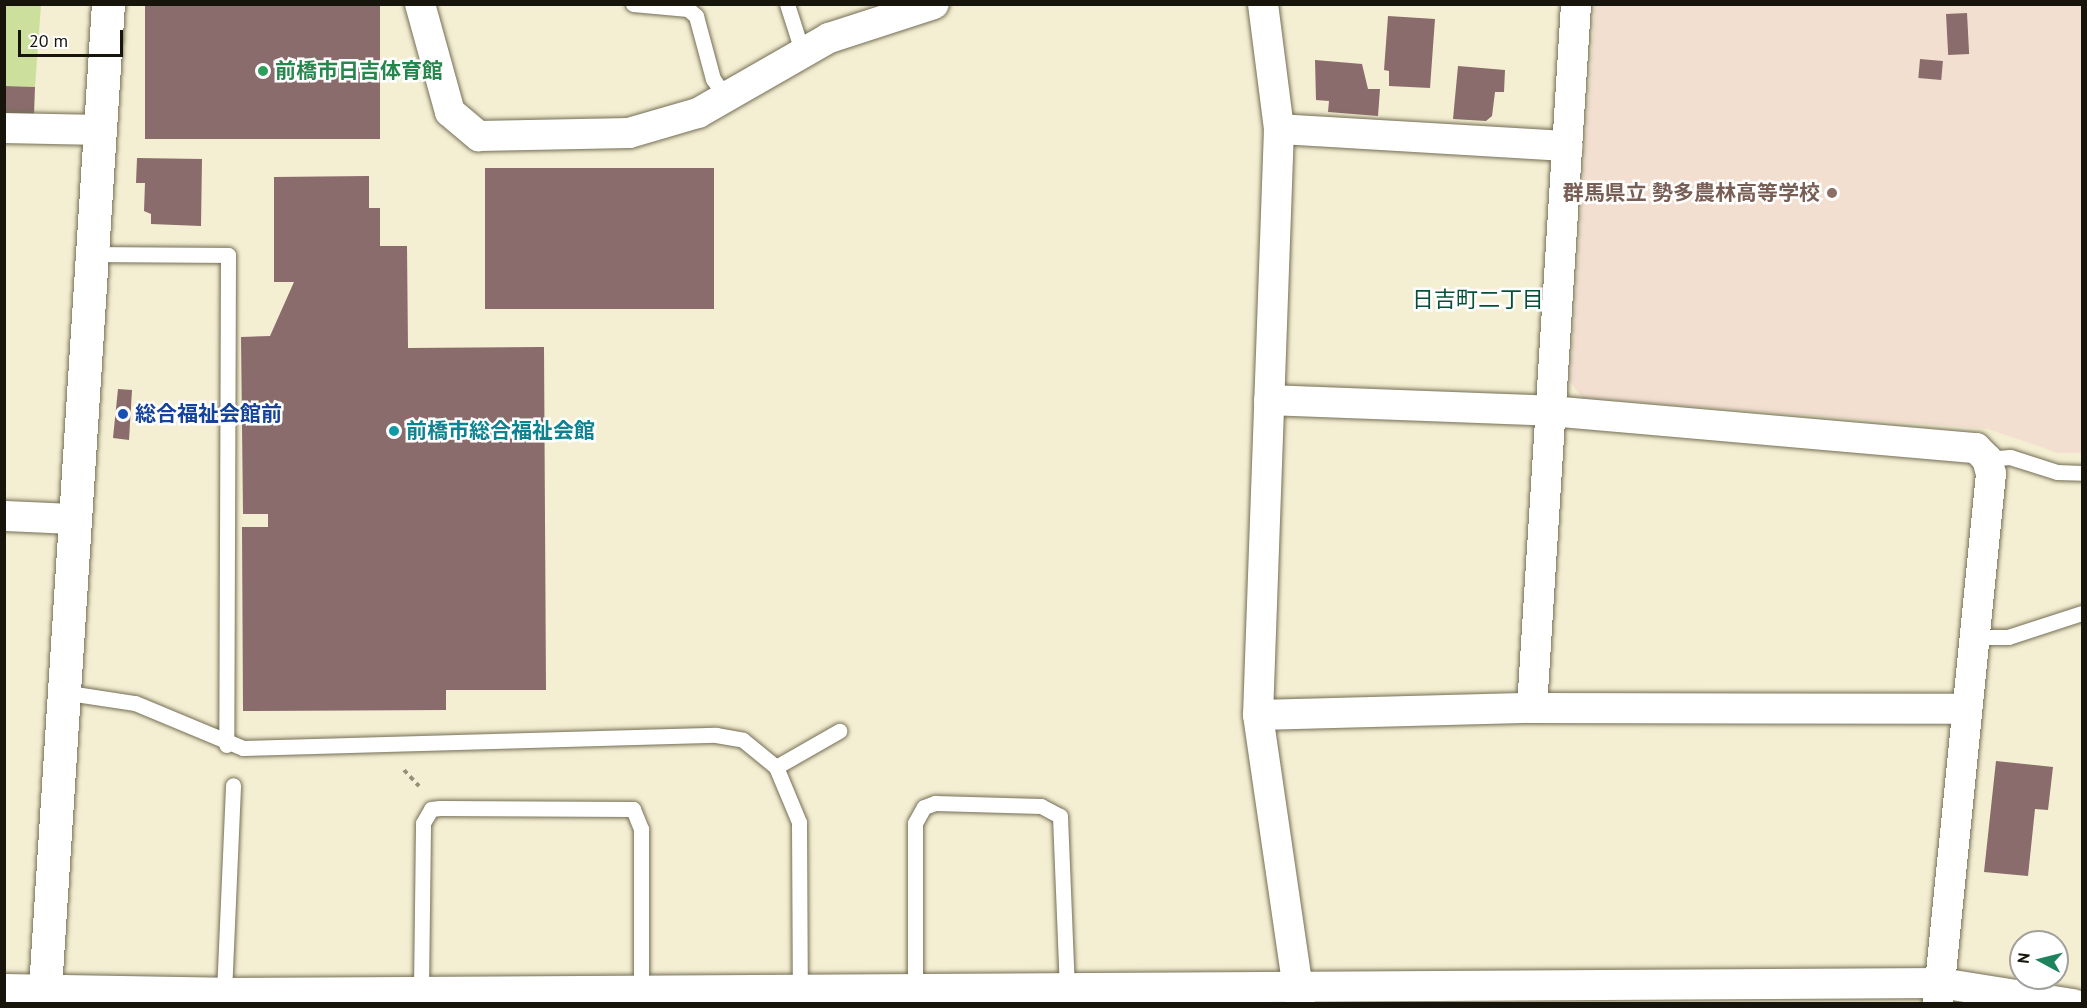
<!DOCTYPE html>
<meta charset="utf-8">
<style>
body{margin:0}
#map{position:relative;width:2087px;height:1008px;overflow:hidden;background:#f4eed2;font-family:"PT Sans","Noto Sans JP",sans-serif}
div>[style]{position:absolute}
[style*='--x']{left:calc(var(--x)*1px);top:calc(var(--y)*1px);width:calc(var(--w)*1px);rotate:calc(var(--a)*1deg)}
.education>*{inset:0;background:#f3dfd0}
.green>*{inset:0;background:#cddf9d}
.building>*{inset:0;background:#896c6b;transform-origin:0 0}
.path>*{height:4px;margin-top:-2px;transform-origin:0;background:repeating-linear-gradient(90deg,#94907c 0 4.5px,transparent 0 9px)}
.roads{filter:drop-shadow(0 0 2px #736e55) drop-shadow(0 0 2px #736e55)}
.lane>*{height:15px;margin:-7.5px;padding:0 7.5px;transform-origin:7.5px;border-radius:7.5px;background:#fff}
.street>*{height:30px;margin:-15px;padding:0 15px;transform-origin:15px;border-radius:15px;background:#fff}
.secondary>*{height:33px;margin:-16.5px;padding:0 16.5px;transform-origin:16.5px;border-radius:16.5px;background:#fff}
.dots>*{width:16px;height:16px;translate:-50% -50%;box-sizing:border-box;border:3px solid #fff;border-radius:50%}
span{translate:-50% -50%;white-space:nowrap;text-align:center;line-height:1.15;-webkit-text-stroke:5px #fff;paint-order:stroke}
.leisure-label{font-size:21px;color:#27864d;font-weight:700}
.left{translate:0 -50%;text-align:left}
.education-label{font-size:21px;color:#785e54;font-weight:700}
.right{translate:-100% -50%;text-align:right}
.transit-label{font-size:21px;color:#164399;font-weight:700}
.culture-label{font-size:21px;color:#0d838f;font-weight:700}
.neighbourhood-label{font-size:22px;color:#055036}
.frame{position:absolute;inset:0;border:6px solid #17150b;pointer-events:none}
.north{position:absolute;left:2009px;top:930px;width:60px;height:60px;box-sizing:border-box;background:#fff;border:2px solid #a2a19d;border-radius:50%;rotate:277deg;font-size:16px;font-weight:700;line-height:24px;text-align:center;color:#17150b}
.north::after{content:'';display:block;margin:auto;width:21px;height:27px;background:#1d835d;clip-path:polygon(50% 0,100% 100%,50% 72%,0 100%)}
.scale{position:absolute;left:18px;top:30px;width:105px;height:27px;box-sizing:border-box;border:3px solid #17150b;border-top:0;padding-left:8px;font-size:18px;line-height:21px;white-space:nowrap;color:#17150b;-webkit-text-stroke:4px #fff;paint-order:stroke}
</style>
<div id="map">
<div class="education">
<div style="clip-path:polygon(1595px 5px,2082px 5px,2082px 453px,2058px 453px,1988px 429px,1583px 398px,1570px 382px)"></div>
</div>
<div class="green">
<div style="clip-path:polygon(5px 5px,41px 5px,35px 87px,5px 86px)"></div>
</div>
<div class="building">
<div style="left:145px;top:4px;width:235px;height:135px"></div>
<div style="left:1967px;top:13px;width:41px;height:21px;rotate:87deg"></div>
<div style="clip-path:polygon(1388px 16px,1435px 19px,1430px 88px,1389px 86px,1389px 71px,1384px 70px)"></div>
<div style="left:1920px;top:59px;width:23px;height:19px;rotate:5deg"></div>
<div style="clip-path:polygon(1315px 60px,1362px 64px,1368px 89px,1380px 89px,1378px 116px,1328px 112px,1329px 101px,1316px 100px)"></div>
<div style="clip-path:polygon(1458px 66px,1505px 70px,1504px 92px,1495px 92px,1492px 116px,1486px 121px,1453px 119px)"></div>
<div style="left:4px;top:86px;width:31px;height:28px;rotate:2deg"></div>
<div style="clip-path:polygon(137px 158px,202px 159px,201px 226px,151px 224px,151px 214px,144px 211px,145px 183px,136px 183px)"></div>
<div style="left:714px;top:168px;width:141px;height:229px;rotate:90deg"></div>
<div style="clip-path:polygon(369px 176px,369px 208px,380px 208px,380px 246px,407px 246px,408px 348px,544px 347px,546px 690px,446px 690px,446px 710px,243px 711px,242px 527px,268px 527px,268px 514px,243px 514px,241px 337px,270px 336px,294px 282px,274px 282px,274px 177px)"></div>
<div style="clip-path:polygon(118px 389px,132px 390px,129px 440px,113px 438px)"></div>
<div style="clip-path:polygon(1996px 761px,2053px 767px,2048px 810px,2035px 809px,2028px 876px,1984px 872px)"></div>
</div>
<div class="path">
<div style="--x:404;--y:770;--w:22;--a:47"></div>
</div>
<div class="roads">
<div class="lane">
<div style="--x:633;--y:4;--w:55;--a:5.2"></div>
<div style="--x:688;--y:9;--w:11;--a:41"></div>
<div style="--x:696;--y:16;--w:65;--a:74.9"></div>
<div style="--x:713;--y:79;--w:22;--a:54"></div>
<div style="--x:787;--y:4;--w:49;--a:72.3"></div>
<div style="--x:91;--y:254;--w:137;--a:0.4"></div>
<div style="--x:228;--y:255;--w:490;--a:90.2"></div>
<div style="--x:1987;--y:459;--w:23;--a:-5"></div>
<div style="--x:2010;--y:457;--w:49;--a:17.7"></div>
<div style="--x:2057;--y:472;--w:25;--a:2"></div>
<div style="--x:1974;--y:637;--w:34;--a:0"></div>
<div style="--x:2008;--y:637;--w:78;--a:-18"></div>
<div style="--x:62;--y:692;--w:74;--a:8.6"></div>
<div style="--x:135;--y:703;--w:117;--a:22.6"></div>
<div style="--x:243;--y:748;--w:473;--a:-1.6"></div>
<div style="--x:716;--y:735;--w:27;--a:10"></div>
<div style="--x:743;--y:740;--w:43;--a:39.3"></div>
<div style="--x:776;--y:767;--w:60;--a:67.3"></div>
<div style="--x:799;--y:822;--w:166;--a:89.7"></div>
<div style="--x:776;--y:767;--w:73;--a:-29.7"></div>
<div style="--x:915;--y:988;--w:165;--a:-90"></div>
<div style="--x:915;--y:823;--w:18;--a:-61"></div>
<div style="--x:924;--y:807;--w:12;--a:-20"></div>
<div style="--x:935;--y:803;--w:106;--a:1.6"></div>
<div style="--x:1041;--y:806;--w:21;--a:28"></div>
<div style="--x:1060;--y:816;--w:171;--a:87.7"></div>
<div style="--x:421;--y:990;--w:167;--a:-89.3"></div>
<div style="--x:423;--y:823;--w:16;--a:-60"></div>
<div style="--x:431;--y:809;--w:9;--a:-6"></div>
<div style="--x:440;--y:808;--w:193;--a:0.3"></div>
<div style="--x:633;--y:809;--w:22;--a:68"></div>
<div style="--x:641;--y:829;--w:159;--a:90"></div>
<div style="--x:224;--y:993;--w:208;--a:-87.5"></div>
</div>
<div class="street">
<div style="--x:420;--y:4;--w:112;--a:74.5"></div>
<div style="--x:450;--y:112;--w:38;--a:40"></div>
<div style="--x:479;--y:136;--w:150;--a:-1.1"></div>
<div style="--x:629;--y:133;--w:72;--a:-16.2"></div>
<div style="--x:698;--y:113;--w:151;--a:-29.8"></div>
<div style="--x:829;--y:38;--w:110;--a:-17.9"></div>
<div style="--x:1263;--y:4;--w:126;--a:82.7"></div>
<div style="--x:1279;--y:129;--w:586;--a:92.05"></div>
<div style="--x:1258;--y:715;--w:290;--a:81.7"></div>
<div style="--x:4;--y:128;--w:96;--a:1.2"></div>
<div style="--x:1279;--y:129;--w:289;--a:3.4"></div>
<div style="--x:1269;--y:400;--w:281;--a:2.2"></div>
<div style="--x:1550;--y:411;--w:428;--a:5"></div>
<div style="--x:1976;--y:448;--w:16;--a:45"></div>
<div style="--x:1987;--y:459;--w:16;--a:75"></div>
<div style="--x:1991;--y:474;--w:532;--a:95.72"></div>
<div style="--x:4;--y:516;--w:70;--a:2.5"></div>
<div style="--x:1532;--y:708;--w:705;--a:-86.42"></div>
<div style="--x:1258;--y:715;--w:274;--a:-1.5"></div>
<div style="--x:1532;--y:708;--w:434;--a:0.1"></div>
<div style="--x:4;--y:989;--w:220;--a:1"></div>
<div style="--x:224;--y:993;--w:1716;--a:-0.33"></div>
<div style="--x:1940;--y:983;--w:135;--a:9"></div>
</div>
<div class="secondary">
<div style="--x:44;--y:1004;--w:1002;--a:-86.34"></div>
</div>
</div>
<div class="dots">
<div style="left:263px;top:71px;background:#2e9e5b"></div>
<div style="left:1832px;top:193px;background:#8d6e63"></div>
<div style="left:123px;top:414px;background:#1a4fb4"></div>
<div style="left:394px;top:431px;background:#0f9aa8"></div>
</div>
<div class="leisure-label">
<span class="left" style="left:275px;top:71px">前橋市日吉体育館</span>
</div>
<div class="education-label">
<span class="right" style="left:1820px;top:193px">群馬県立 勢多農林高等学校</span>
</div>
<div class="transit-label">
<span class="left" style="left:135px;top:414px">総合福祉会館前</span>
</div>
<div class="culture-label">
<span class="left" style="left:406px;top:431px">前橋市総合福祉会館</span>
</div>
<div class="neighbourhood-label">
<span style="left:1478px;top:300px">日吉町二丁目</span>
</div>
<div class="frame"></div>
<div class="north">N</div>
<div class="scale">20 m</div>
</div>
